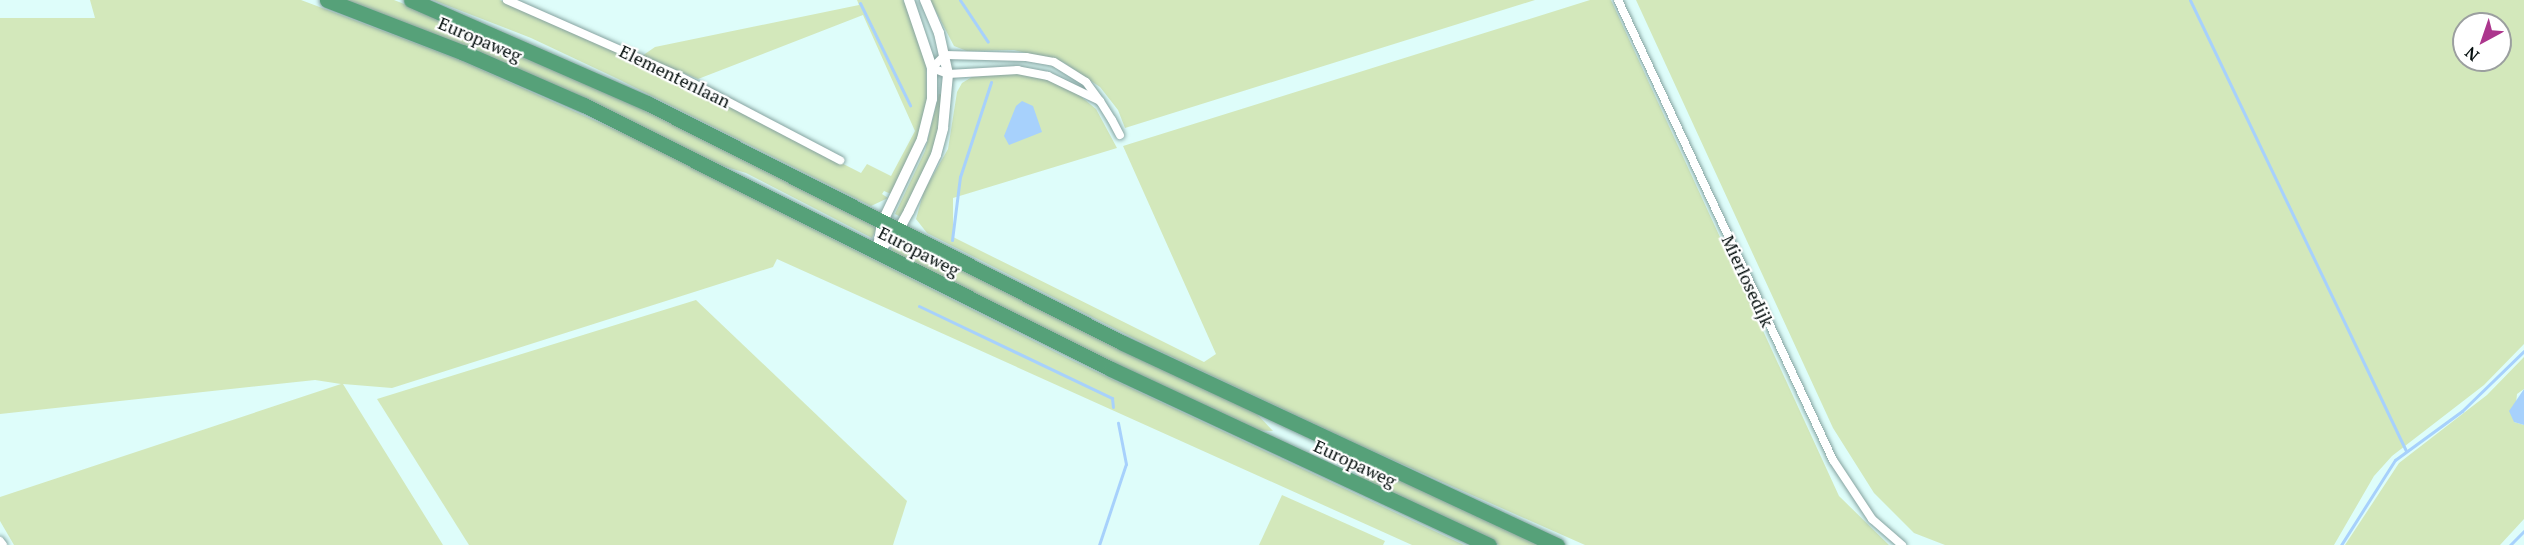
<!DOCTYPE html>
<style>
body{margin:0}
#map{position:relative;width:2524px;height:545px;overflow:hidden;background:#defdfa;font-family:"PT Serif",serif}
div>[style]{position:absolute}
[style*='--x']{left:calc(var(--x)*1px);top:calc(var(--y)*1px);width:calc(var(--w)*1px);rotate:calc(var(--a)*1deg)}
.green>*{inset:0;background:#d3e8bb}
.water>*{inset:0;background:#a7d1fc}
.stream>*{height:3px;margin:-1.5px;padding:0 1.5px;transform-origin:1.5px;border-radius:1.5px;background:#a7d1fc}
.roads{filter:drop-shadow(0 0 2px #85a29f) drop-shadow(0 0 2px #85a29f)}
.street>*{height:8px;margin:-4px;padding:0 4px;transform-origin:4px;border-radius:4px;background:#fff}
.secondary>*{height:10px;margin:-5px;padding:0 5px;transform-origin:5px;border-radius:5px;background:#fff}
.highway>*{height:15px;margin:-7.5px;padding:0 7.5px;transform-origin:7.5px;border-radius:7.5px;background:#56a179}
span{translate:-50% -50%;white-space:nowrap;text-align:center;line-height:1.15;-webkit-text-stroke:4.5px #fff;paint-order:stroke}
.street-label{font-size:18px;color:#06100f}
.north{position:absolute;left:2452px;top:12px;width:60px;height:60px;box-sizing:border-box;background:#fff;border:2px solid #9b9f9f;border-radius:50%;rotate:220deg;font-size:16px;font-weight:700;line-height:24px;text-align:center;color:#06100f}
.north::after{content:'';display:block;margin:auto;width:21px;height:27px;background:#ac368d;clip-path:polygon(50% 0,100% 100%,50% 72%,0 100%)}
</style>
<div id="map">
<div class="green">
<div style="clip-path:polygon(90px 0,301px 0,460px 60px,638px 140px,1067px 358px,1464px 545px,1412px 545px,777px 259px,773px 267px,392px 388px,343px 384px,443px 545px,14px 545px,0 521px,0 497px,341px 384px,315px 380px,0 414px,0 18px,95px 18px)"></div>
<div style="clip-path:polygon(342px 0,394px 0,452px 23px,576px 76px,877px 227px,872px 238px,746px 173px,723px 166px,601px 108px)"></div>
<div style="clip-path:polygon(433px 0,500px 0,669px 75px,861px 173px,867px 164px,891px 176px,915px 131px,863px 15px,698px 79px,642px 56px,655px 47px,859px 5px,857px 0,903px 0,916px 26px,926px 60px,927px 100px,920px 135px,891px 194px,884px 191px,882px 194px,888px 198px,871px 206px,618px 79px,531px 38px)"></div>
<div style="clip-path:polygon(930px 0,1535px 0,1125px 128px,1118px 110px,1100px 87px,1063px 62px,1014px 50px,967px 51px,954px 46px)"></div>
<div style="clip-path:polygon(1590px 0,1611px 0,1839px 496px,1889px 545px,1585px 545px,1359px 445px,1151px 347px,927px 233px,916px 219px,924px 191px,948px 149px,957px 92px,962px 83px,972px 77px,1012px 73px,1046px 78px,1073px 90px,1096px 109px,1117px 148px,953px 198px,953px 237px,1204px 362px,1216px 354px,1123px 146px)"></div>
<div style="clip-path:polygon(evenodd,1636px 0,2524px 0,2524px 344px,2484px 385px,2392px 456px,2374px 476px,2334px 545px,1945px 545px,1914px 533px,1874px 493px,1833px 428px,1636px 0,2464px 24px,2500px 24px,2500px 60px,2464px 60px,2464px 24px)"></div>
<div style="clip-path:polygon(939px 94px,943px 95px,939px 130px,929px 160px,901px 217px,895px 214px,925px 151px)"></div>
<div style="clip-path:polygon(897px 236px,1256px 413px,1273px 431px,1251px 430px,908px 262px,890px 249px)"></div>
<div style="clip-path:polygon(696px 300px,907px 501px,893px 545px,469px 545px,377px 399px)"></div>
<div style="clip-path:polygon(2524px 357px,2524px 389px,2517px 394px,2514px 422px,2524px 425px,2524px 519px,2500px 545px,2345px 545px,2399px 463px,2487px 395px)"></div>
<div style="clip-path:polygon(1353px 468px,1373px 468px,1544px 545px,1499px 545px,1365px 484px)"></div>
<div style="clip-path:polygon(1282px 495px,1385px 541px,1383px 545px,1259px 545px)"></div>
</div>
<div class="water">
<div style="clip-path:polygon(1022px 101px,1033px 106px,1042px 132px,1009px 145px,1004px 136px,1016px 106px)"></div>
<div style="clip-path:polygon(2524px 389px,2524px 425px,2514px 422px,2509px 411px)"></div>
</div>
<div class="stream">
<div style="--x:960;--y:0;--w:50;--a:56.3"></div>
<div style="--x:2190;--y:0;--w:499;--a:64.4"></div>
<div style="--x:860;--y:3;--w:114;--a:63.9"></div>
<div style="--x:952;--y:240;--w:64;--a:-82.8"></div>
<div style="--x:960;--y:177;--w:100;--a:-71.9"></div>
<div style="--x:919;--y:306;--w:214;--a:25.5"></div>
<div style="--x:1112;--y:398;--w:9;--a:84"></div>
<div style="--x:1099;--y:545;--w:85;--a:-71.6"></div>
<div style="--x:1126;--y:464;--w:42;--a:-101"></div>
<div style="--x:2341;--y:545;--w:101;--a:-57.6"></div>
<div style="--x:2395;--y:460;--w:83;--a:-36.2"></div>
<div style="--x:2462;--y:411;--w:86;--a:-44.1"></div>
<div style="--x:2510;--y:545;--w:20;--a:-45"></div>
</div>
<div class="roads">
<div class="street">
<div style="--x:507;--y:0;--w:188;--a:23.8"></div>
<div style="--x:679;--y:76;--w:182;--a:27.6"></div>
<div style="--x:1618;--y:0;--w:508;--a:64.95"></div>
<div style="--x:1833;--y:460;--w:71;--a:56.5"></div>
<div style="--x:1872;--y:519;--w:40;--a:41"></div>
<div style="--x:1100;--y:101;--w:58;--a:-154.3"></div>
<div style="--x:1048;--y:76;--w:31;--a:-169"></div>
<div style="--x:1018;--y:70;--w:70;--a:176.7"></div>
<div style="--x:948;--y:74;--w:17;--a:-159"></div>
<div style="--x:932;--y:68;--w:18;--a:-45"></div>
<div style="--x:945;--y:55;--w:81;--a:1.4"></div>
<div style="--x:1026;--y:57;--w:28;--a:10"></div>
<div style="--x:1054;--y:62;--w:38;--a:32"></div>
<div style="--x:1086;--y:82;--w:24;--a:54"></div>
<div style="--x:1100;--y:101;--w:22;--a:58"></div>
<div style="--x:1112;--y:120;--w:17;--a:62"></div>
<div style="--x:0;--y:541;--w:5;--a:53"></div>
</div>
<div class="secondary">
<div style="--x:877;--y:252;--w:30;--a:-45"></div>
<div style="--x:898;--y:231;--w:23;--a:-61"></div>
<div style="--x:909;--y:211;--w:62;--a:-64.3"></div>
<div style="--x:936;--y:155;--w:28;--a:-75"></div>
<div style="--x:943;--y:128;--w:54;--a:-84.7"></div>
<div style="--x:948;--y:74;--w:42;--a:-102.4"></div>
<div style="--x:939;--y:33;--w:36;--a:-113"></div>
<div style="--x:877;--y:252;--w:29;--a:-80"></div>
<div style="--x:882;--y:223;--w:93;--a:-64.5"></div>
<div style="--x:922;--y:139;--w:41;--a:-76"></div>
<div style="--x:932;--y:99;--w:31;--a:-90"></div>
<div style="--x:932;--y:68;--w:72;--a:-108.7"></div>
</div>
<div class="highway">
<div style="--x:327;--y:0;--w:145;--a:21.1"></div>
<div style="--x:462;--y:52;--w:133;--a:23.5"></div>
<div style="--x:584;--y:105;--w:589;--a:26.61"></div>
<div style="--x:1111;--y:369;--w:417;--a:25"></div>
<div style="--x:411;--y:0;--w:257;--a:23.6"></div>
<div style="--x:647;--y:103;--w:533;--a:26.76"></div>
<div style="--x:1123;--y:343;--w:479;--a:25"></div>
</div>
</div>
<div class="street-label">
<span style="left:480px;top:39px;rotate:23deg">Europaweg</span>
<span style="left:675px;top:76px;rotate:26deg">Elementenlaan</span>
<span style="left:919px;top:251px;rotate:27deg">Europaweg</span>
<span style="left:1748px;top:281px;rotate:65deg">Mierlosedijk</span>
<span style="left:1355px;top:463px;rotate:25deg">Europaweg</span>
</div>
<div class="north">N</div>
</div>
